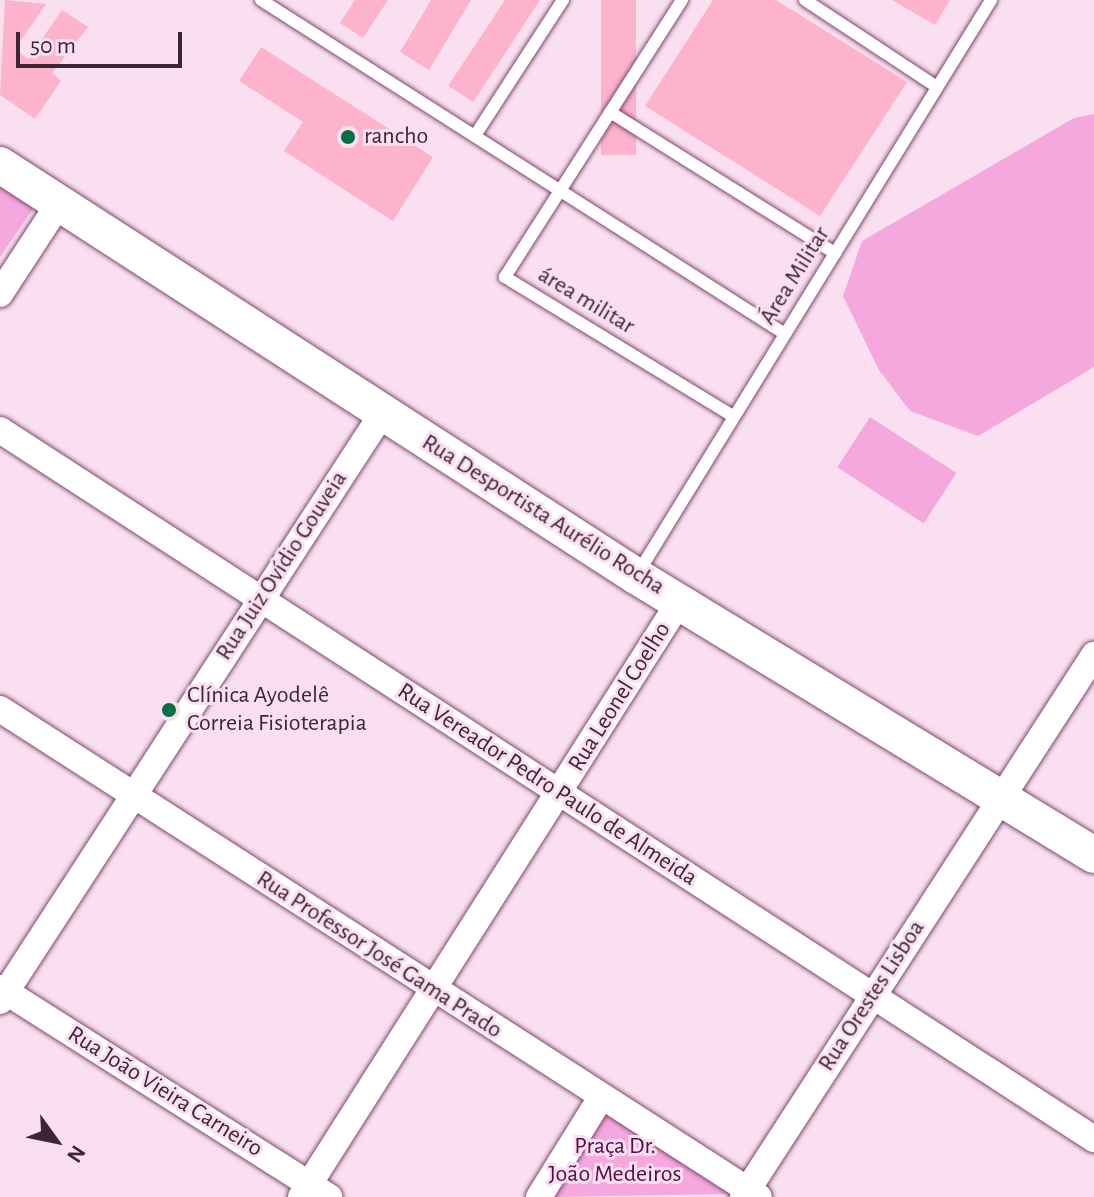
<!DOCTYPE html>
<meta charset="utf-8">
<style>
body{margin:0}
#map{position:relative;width:1094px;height:1197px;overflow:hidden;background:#f9dff0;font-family:"Alegreya Sans",sans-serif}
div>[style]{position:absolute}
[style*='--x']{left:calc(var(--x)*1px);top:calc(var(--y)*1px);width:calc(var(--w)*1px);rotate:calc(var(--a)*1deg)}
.green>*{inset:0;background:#f5a8de;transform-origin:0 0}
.building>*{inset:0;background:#feb3cc;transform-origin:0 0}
.roads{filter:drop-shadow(0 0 2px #7e486f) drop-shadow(0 0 2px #7e486f)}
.lane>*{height:12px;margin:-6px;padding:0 6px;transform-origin:6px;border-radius:6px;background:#fff}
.street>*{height:26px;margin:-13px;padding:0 13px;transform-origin:13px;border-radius:13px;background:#fff}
.secondary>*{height:36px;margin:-18px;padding:0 18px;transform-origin:18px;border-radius:18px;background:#fff}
.dots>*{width:22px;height:22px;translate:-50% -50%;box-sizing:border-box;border:4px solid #f9dff0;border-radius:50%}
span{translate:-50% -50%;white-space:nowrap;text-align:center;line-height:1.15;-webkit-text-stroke:6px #f9dff0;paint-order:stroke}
.poi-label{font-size:24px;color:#3d2536}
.left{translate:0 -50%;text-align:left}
.street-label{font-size:24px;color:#3d2536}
.park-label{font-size:24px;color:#570948}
.north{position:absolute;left:16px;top:1101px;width:80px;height:80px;-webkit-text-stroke:6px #f9dff0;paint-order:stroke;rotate:123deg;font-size:22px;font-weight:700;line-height:32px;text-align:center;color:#3d2536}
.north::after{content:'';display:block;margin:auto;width:28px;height:36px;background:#3d2536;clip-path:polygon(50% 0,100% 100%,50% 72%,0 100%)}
.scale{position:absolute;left:16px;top:32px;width:166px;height:36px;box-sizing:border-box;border:4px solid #3d2536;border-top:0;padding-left:10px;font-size:24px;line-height:28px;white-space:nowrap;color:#3d2536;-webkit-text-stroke:6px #f9dff0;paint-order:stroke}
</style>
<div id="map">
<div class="green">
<div style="clip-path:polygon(1094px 114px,1094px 367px,978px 436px,910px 411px,879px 370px,843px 296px,862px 241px,1074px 118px)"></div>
<div style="clip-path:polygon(0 185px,35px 206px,0 257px)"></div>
<div style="left:870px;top:417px;width:103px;height:60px;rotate:33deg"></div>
<div style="clip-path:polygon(604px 1112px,735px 1194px,550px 1197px)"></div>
</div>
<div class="building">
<div style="clip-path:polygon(5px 0,46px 4px,15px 49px,28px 59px,62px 10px,88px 27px,52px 73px,61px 81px,35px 119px,0 95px)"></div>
<div style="clip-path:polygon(355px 0,388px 0,363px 38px,340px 23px)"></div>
<div style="clip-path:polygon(431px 0,471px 0,429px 70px,400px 52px)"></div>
<div style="clip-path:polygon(505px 0,540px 0,473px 102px,448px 86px)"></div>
<div style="left:601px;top:0;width:35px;height:155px"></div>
<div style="clip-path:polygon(713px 0,776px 0,907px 82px,820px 216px,645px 106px)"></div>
<div style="clip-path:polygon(892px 0,950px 0,935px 25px)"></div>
<div style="clip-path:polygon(261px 47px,433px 157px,393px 221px,284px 151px,303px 122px,239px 81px)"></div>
</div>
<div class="roads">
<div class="lane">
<div style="--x:261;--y:0;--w:621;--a:32.51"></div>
<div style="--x:682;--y:0;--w:329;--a:122.6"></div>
<div style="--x:505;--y:277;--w:268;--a:31.4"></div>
<div style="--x:805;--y:0;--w:158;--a:33.4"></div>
<div style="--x:610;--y:112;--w:266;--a:32.1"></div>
<div style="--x:476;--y:134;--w:160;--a:-57"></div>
<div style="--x:638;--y:573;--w:673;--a:-58.36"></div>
</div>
<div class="street">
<div style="--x:0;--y:294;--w:106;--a:-56.9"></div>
<div style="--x:0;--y:430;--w:1304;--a:32.95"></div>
<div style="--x:0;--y:709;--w:902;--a:32.74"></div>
<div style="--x:0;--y:988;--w:390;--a:32.4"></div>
<div style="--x:0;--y:1001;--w:700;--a:-56.95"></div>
<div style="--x:301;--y:1197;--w:706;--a:-57.55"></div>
<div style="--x:539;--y:1197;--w:115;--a:-58.1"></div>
<div style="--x:743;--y:1197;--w:646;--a:-57.07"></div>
</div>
<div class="secondary">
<div style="--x:0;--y:165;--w:757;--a:32.87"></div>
<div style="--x:636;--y:576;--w:536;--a:31.35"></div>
</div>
</div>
<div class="dots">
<div style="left:348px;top:137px;background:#086d43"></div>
<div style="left:169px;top:710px;background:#086d43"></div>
</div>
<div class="poi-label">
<span class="left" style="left:364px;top:137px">rancho</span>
<span class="left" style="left:187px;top:710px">Clínica Ayodelê<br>Correia Fisioterapia</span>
</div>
<div class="street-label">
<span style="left:795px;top:276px;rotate:-58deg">Área Militar</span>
<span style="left:586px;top:301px;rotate:31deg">área militar</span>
<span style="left:543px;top:515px;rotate:32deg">Rua Desportista Aurélio Rocha</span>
<span style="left:282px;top:566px;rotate:-57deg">Rua Juiz Ovídio Gouveia</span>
<span style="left:620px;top:697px;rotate:-58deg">Rua Leonel Coelho</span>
<span style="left:547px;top:785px;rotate:33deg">Rua Vereador Pedro Paulo de Almeida</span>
<span style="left:379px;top:955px;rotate:33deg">Rua Professor José Gama Prado</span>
<span style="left:872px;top:996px;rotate:-57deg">Rua Orestes Lisboa</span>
<span style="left:165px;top:1092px;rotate:32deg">Rua João Vieira Carneiro</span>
</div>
<div class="park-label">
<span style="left:615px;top:1161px">Praça Dr.<br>João Medeiros</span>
</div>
<div class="north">N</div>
<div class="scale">50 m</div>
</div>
